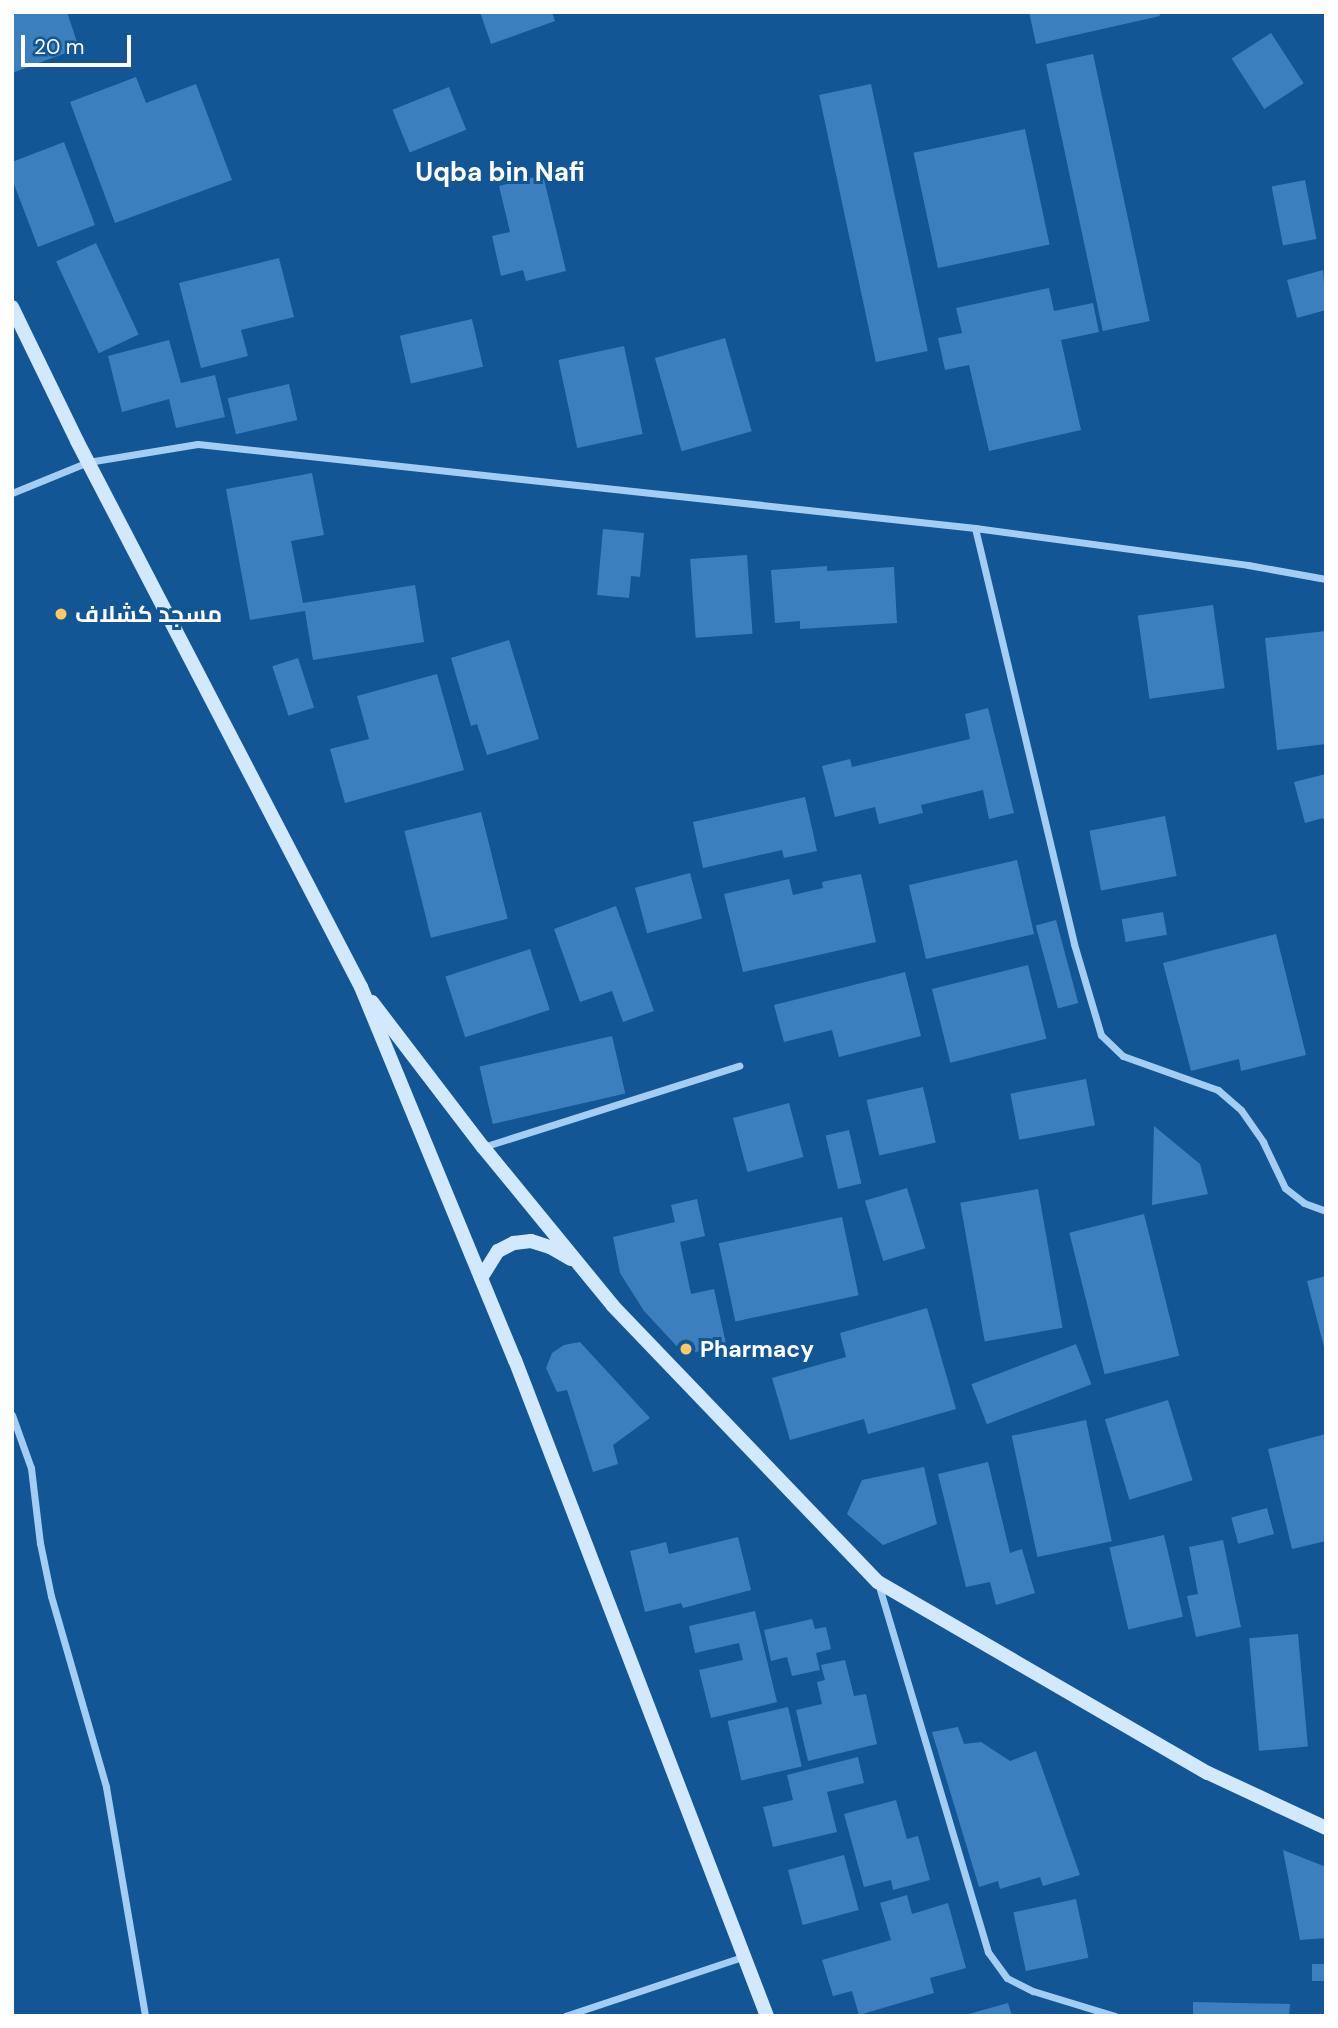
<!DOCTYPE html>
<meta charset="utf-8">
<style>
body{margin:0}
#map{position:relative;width:1338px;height:2028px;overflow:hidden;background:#135696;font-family:"DM Sans",Cairo,sans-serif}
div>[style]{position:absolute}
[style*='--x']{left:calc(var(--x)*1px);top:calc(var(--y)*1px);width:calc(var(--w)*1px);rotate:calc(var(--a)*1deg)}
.building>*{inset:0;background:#3c7fbe;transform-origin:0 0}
.minor>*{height:7px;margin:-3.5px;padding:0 3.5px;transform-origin:3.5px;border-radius:3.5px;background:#a3cdf3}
.secondary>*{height:14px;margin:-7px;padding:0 7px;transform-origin:7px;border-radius:7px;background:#d2e8fc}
.dots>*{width:19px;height:19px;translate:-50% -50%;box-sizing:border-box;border:4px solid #135696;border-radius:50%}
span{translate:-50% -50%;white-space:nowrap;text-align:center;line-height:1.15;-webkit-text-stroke:6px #135696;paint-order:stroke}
.poi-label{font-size:23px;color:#fff;font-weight:700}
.left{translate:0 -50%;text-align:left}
.quarter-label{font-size:26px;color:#fff;font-weight:700}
.frame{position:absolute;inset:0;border:14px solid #fff;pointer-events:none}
.scale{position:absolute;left:21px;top:35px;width:110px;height:32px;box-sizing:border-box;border:4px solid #fff;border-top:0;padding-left:9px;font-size:21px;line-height:24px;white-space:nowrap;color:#fff;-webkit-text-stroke:5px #135696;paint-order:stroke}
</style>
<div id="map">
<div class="building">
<div style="clip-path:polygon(12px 12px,67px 12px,79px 48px,12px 73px)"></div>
<div style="clip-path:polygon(480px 12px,552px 12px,555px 21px,491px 44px)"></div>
<div style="clip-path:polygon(1029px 12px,1159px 12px,1160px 16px,1036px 44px)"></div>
<div style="left:1271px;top:33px;width:60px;height:47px;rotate:57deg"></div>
<div style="left:1093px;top:54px;width:273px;height:48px;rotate:78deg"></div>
<div style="clip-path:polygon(136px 77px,146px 103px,196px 84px,232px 180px,115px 223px,70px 102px)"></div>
<div style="left:871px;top:84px;width:273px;height:53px;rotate:78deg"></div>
<div style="left:449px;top:87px;width:46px;height:61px;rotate:68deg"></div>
<div style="left:1025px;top:129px;width:118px;height:114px;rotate:78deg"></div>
<div style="clip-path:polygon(64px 142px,95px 225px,38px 247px,12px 179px,12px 162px)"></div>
<div style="clip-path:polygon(543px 175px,566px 271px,526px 281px,523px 270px,501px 276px,492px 236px,510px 232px,499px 186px)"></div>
<div style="left:1305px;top:180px;width:60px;height:34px;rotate:79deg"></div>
<div style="left:96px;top:243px;width:101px;height:44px;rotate:65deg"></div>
<div style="clip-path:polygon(279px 258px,294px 317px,241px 330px,248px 356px,201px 368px,179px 283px)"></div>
<div style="clip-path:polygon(1323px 270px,1326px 310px,1297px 318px,1287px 280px)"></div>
<div style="clip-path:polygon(1049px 288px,1054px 311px,1093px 303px,1099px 332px,1061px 340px,1081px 430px,989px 451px,969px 365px,945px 370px,938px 338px,962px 333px,956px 308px)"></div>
<div style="left:472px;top:319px;width:49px;height:74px;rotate:77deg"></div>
<div style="left:725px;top:338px;width:97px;height:73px;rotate:74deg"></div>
<div style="clip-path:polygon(169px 340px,181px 383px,215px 375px,225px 417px,176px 428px,169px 399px,122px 412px,108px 356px)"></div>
<div style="left:624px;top:346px;width:90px;height:67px;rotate:78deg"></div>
<div style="left:289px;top:384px;width:37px;height:63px;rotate:77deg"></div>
<div style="clip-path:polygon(312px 473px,324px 535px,291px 541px,303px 603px,415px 585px,424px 642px,313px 660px,305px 611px,250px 620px,226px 489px)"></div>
<div style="clip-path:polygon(603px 529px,644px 533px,640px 577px,631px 576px,629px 598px,597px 595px)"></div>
<div style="left:747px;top:555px;width:79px;height:57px;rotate:86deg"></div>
<div style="clip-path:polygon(827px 566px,827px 571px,894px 567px,897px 623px,800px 629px,800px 621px,775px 623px,771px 570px)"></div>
<div style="left:1213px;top:605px;width:84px;height:76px;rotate:82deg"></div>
<div style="clip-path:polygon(1326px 631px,1326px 744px,1277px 750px,1265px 638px)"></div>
<div style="clip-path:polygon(509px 640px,539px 739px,487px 755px,477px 724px,471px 726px,451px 658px)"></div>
<div style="left:298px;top:658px;width:52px;height:27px;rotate:72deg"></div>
<div style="clip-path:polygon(437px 674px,464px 770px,345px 803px,330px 749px,369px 739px,357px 696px)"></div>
<div style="clip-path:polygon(988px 708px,1014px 813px,989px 819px,983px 790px,921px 805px,923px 813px,879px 824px,875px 807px,835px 817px,822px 766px,850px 759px,852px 767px,970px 739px,965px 714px)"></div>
<div style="clip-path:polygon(1326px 774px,1326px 825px,1323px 818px,1305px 823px,1294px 782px)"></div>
<div style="clip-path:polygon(805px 797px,817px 851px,784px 858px,782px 850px,703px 868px,693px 822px)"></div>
<div style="left:481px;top:812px;width:110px;height:79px;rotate:76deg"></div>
<div style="left:1165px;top:816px;width:61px;height:77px;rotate:79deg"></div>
<div style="left:1017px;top:860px;width:76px;height:111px;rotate:77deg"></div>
<div style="left:690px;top:873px;width:47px;height:57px;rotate:75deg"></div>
<div style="clip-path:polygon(861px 874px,876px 942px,743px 972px,724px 894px,789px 879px,793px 895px,823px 888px,822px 882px)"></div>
<div style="clip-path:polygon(616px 906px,654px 1011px,623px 1022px,612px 991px,580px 1002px,554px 929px)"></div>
<div style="left:1163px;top:912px;width:23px;height:42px;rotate:80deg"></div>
<div style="left:1056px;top:920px;width:86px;height:21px;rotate:75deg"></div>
<div style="clip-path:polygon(1276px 934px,1306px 1055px,1241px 1071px,1239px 1059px,1191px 1071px,1163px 963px)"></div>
<div style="left:530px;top:949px;width:64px;height:89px;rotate:72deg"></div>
<div style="left:1028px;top:965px;width:76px;height:99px;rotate:76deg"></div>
<div style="clip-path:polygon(905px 972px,921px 1036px,839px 1057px,832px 1030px,784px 1042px,774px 1005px)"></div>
<div style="left:612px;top:1036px;width:59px;height:136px;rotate:77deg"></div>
<div style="left:1086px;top:1079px;width:47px;height:77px;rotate:79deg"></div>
<div style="left:923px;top:1087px;width:57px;height:58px;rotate:77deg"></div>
<div style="left:789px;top:1103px;width:56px;height:58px;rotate:75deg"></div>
<div style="clip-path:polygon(1154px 1126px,1200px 1164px,1208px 1194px,1152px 1205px)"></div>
<div style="left:849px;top:1130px;width:55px;height:24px;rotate:77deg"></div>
<div style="left:907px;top:1188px;width:63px;height:44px;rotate:73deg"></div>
<div style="left:1038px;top:1189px;width:141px;height:79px;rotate:80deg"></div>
<div style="clip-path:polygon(697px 1199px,705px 1236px,680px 1242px,691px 1294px,714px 1289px,726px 1344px,685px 1355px,644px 1311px,620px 1273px,613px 1237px,675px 1222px,671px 1205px)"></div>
<div style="left:1144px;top:1214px;width:146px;height:77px;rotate:76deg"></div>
<div style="left:842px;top:1217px;width:80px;height:126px;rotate:78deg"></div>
<div style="clip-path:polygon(1326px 1276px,1326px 1351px,1325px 1351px,1307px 1281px)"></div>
<div style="clip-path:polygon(927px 1308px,956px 1409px,868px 1434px,864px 1419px,790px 1440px,772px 1378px,846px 1357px,840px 1333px)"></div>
<div style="clip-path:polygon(580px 1342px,650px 1418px,613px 1445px,618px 1464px,593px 1472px,567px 1390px,557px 1392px,546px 1368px,552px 1353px,564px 1345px)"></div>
<div style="left:1076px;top:1344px;width:43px;height:112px;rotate:69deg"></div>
<div style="left:1168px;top:1400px;width:84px;height:66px;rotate:73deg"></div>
<div style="left:1086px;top:1420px;width:124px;height:76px;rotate:78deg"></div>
<div style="clip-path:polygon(1326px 1434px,1326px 1541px,1292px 1549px,1268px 1449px)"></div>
<div style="clip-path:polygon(988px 1462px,1010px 1553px,1022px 1549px,1035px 1593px,996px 1605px,990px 1582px,966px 1587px,938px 1474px)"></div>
<div style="clip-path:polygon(924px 1467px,937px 1524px,883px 1545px,847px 1514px,862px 1480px)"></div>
<div style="left:1267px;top:1508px;width:27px;height:37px;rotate:75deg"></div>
<div style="left:1164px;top:1535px;width:84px;height:56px;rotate:77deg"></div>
<div style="clip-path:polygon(738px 1537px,751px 1590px,683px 1608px,681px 1603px,645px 1612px,630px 1551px,666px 1542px,669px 1554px)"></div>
<div style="clip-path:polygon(1223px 1540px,1241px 1627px,1196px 1637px,1187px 1596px,1198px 1594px,1189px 1547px)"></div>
<div style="clip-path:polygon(755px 1611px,777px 1702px,711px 1718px,699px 1670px,743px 1660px,739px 1643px,695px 1653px,689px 1626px)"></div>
<div style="clip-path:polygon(812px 1619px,815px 1629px,826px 1627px,831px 1649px,816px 1653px,820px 1670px,792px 1676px,787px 1657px,771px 1661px,764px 1630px)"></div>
<div style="left:1298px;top:1634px;width:113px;height:49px;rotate:85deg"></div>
<div style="clip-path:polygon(845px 1660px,854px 1696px,866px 1694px,877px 1744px,808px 1761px,796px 1710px,822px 1704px,817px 1682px,825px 1680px,821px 1665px)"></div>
<div style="left:788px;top:1707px;width:61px;height:62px;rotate:77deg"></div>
<div style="clip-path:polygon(958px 1727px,964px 1744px,981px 1742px,1010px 1761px,1036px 1751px,1080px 1875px,1043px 1886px,1040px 1877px,1000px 1889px,998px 1881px,979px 1887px,932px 1732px)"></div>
<div style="clip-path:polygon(858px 1757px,864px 1783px,827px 1792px,837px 1832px,773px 1847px,763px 1807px,793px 1800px,787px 1775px)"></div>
<div style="clip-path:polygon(896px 1800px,907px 1839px,918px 1836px,930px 1880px,893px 1890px,891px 1880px,864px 1887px,844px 1814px)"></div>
<div style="clip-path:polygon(1283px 1850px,1326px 1867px,1326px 1938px,1300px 1940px)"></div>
<div style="left:844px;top:1855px;width:57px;height:58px;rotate:75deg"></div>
<div style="clip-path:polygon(907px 1895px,912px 1914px,948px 1903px,966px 1968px,930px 1978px,934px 1993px,859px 2015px,852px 1991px,833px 1996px,822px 1960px,891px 1940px,880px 1903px)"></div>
<div style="left:1076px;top:1899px;width:60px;height:64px;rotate:78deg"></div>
<div style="left:1326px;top:1964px;width:17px;height:14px;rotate:90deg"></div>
<div style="clip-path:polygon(1193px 2002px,1290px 2004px,1289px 2016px,1193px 2016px)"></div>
<div style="clip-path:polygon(1008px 2003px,1012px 2016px,965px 2016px,965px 2015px)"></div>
</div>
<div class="minor">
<div style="--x:12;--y:493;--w:82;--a:-22.2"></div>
<div style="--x:88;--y:462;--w:111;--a:-9.3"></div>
<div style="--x:198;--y:444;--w:782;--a:6.17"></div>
<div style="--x:975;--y:528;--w:275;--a:7.7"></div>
<div style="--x:1248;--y:565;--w:79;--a:10.2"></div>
<div style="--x:975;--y:528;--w:428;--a:76.6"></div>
<div style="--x:1074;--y:944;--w:95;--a:73.5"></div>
<div style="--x:1101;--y:1035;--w:30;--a:44"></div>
<div style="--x:1123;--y:1056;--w:101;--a:19.7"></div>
<div style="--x:1218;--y:1090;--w:30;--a:41"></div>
<div style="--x:1241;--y:1110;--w:39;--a:55"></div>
<div style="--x:1263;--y:1142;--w:51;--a:64.4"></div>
<div style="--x:1285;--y:1188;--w:24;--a:38"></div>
<div style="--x:1304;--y:1203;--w:23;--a:20"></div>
<div style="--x:483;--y:1147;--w:269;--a:-17.6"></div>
<div style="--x:12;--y:1415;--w:56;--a:70.3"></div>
<div style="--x:31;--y:1468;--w:76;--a:83.2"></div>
<div style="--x:40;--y:1543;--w:54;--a:78.3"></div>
<div style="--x:51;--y:1596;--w:199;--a:73.9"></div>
<div style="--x:106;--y:1787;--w:232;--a:80.3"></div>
<div style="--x:878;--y:1583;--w:385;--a:73.4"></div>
<div style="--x:988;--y:1952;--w:32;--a:54"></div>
<div style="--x:1007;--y:1978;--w:29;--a:27"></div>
<div style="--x:1033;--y:1991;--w:86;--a:17"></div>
<div style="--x:565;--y:2016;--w:190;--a:-18.4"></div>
</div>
<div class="secondary">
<div style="--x:12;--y:307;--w:149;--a:64.1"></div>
<div style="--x:77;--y:441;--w:615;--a:62.52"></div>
<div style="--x:361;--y:987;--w:404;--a:67.6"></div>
<div style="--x:515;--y:1360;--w:703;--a:68.99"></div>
<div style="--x:372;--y:1002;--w:183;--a:52.6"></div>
<div style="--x:483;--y:1147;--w:205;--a:50.7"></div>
<div style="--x:613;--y:1306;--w:383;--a:46.2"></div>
<div style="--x:878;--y:1582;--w:381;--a:30.1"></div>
<div style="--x:1208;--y:1773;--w:130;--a:25"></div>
<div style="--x:481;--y:1278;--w:32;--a:-58"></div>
<div style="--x:498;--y:1251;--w:18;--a:-27"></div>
<div style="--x:514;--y:1243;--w:17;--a:-7"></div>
<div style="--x:531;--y:1241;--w:20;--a:18"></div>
<div style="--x:550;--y:1247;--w:24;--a:30"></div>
</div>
<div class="dots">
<div style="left:61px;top:614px;background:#ffc765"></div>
<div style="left:686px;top:1349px;background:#ffc765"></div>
</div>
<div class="poi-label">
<span class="left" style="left:75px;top:614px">مسجد كشلاف</span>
<span class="left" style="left:700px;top:1349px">Pharmacy</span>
</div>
<div class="quarter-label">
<span style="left:500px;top:173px">Uqba bin Nafi</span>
</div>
<div class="frame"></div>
<div class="scale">20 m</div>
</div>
